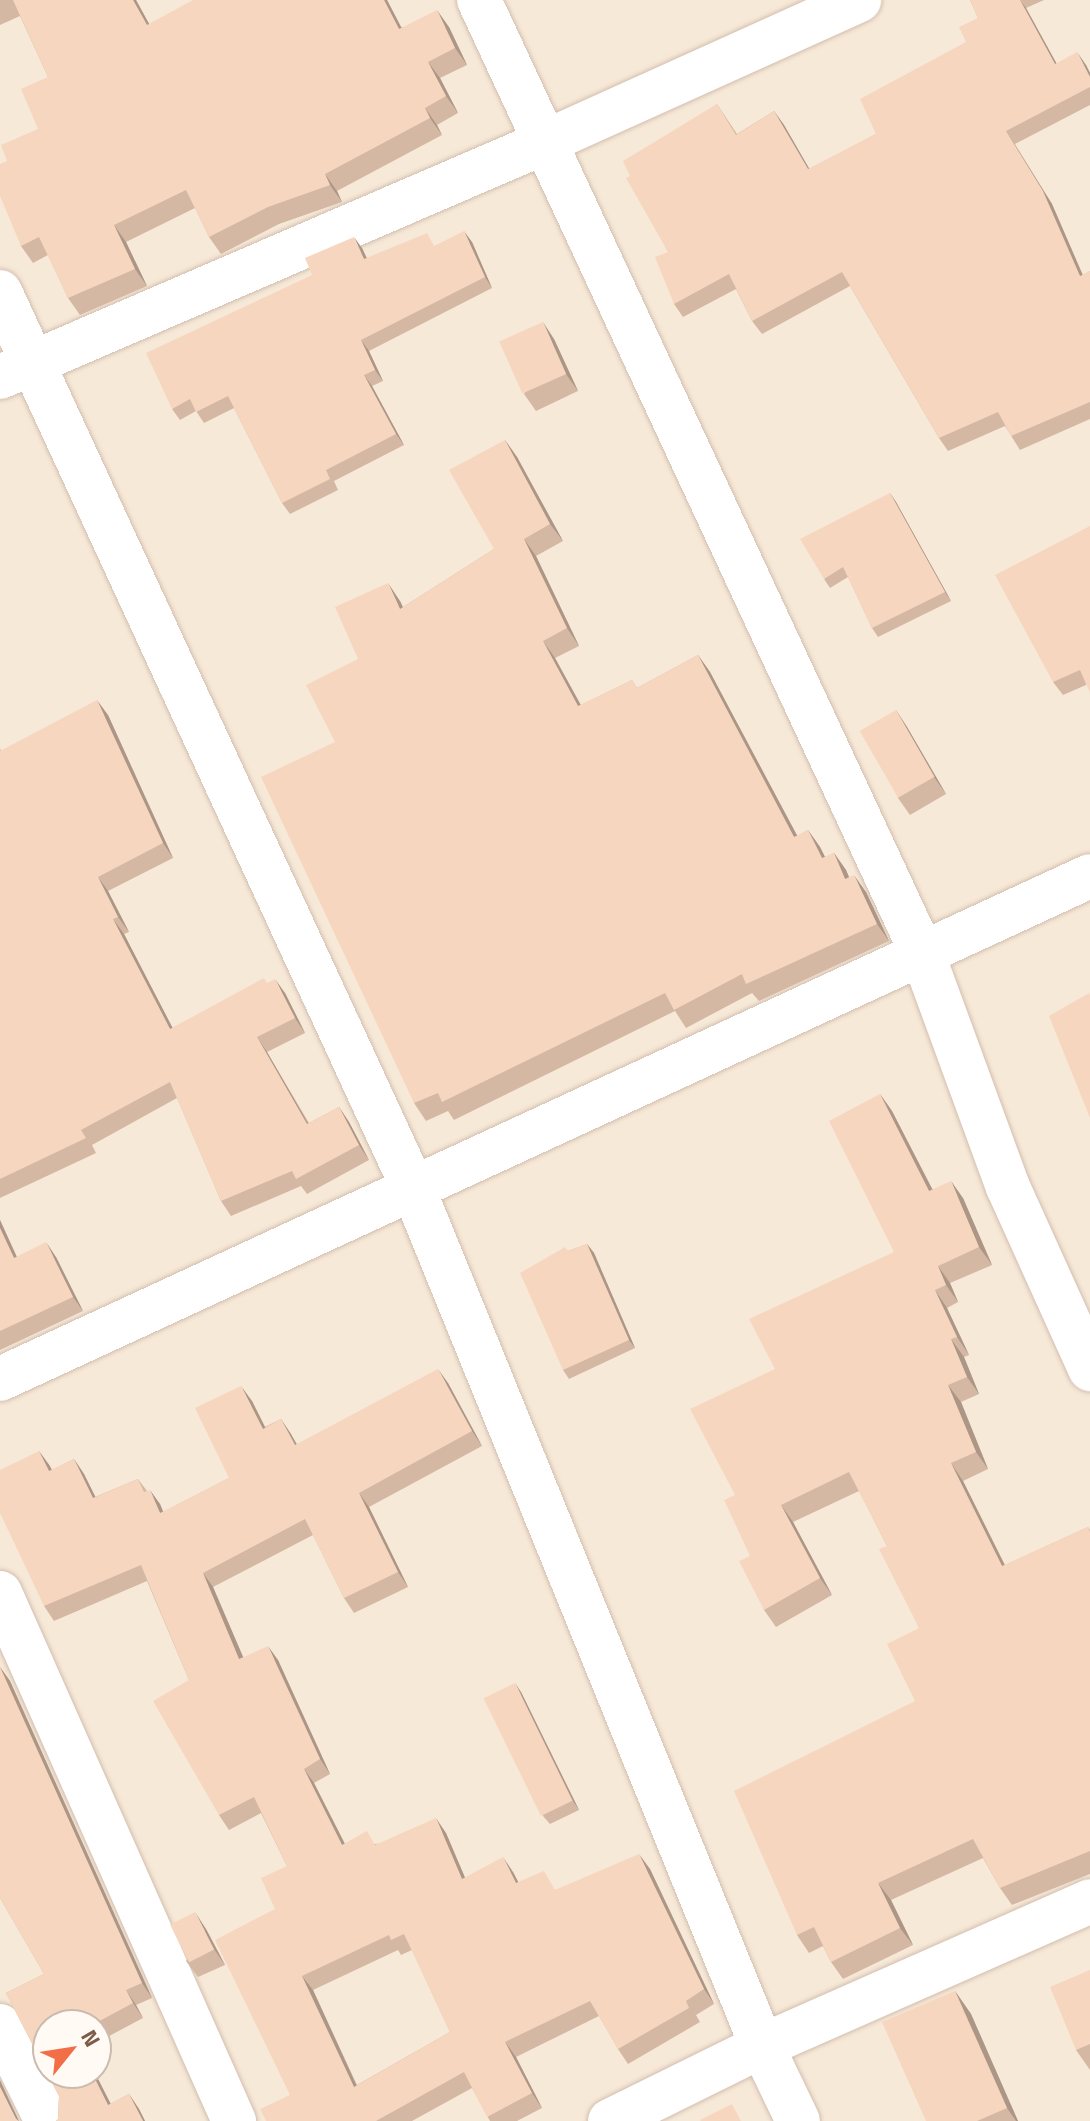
<!DOCTYPE html>
<style>
body{margin:0}
#map{position:relative;width:1090px;height:2121px;overflow:hidden;background:#fef7ea;font-family:"Titillium Web",sans-serif}
div>[style]{position:absolute}
[style*='--x']{left:calc(var(--x)*1px);top:calc(var(--y)*1px);width:calc(var(--w)*1px);rotate:calc(var(--a)*1deg)}
.residential>*{inset:0;background:#f7e9d8}
.roads{filter:drop-shadow(0 0 2px #d3beae) drop-shadow(0 0 2px #d3beae)}
.minor>*{height:44px;margin:-22px;padding:0 22px;transform-origin:22px;border-radius:22px;background:#fff}
.tertiary>*{height:44px;margin:-22px;padding:0 22px;transform-origin:22px;border-radius:22px;background:#fff}
.wall>*{inset:0;background:#d4b8a4}
.shaded-wall>*{inset:0;background:#ac9686}
.building>*{inset:0;background:#f6d6bf;transform-origin:0 0}
span{translate:-50% -50%;white-space:nowrap;text-align:center;line-height:1.15;-webkit-text-stroke:6px #fffaf3;paint-order:stroke}
.north{position:absolute;left:32px;top:2009px;width:80px;height:80px;box-sizing:border-box;background:#fffaf3;border:2px solid #cbbbaf;border-radius:50%;rotate:60deg;font-size:22px;font-weight:700;line-height:32px;text-align:center;color:#7d5c4a}
.north::after{content:'';display:block;margin:auto;width:28px;height:36px;background:#f26e46;clip-path:polygon(50% 0,100% 100%,50% 72%,0 100%)}
</style>
<div id="map">
<div class="residential">
<div style="clip-path:polygon(evenodd,0 0,1090px 0,1090px 2121px,0 2121px,0 0,48px 2025px,96px 2025px,96px 2073px,48px 2073px,48px 2025px)"></div>
</div>
<div class="roads">
<div class="minor">
<div style="--x:479;--y:0;--w:1053;--a:65.07"></div>
<div style="--x:923;--y:955;--w:247;--a:69.9"></div>
<div style="--x:1008;--y:1187;--w:200;--a:65.7"></div>
<div style="--x:0;--y:292;--w:987;--a:65.25"></div>
<div style="--x:413;--y:1188;--w:926;--a:67.87"></div>
<div style="--x:762;--y:2046;--w:83;--a:64.4"></div>
<div style="--x:0;--y:377;--w:591;--a:-23.31"></div>
<div style="--x:543;--y:143;--w:347;--a:-24.3"></div>
<div style="--x:0;--y:1593;--w:578;--a:66.1"></div>
<div style="--x:0;--y:2026;--w:106;--a:63.7"></div>
<div style="--x:610;--y:2121;--w:169;--a:-26.3"></div>
<div style="--x:762;--y:2046;--w:359;--a:-23.8"></div>
</div>
<div class="tertiary">
<div style="--x:0;--y:1379;--w:1200;--a:-24.77"></div>
</div>
</div>
<div class="wall">
<div style="clip-path:polygon(0 0,136px 0,149px 24px,387px 0,401px 27px,449px 27px,467px 65px,440px 78px,458px 113px,437px 125px,442px 135px,337px 191px,342px 202px,279px 224px,221px 254px,209px 237px,195px 208px,126px 242px,147px 286px,80px 315px,68px 298px,48px 255px,33px 263px,21px 246px,7px 161px,38px 129px,48px 77px,20px 16px,0 25px)"></div>
<div style="clip-path:polygon(970px 0,1044px 0,1026px 8px,1056px 63px,1086px 65px,1090px 73px,1090px 105px,1015px 144px,1052px 204px,1083px 275px,1090px 271px,1090px 419px,1020px 450px,1005px 426px,948px 451px,939px 438px,850px 286px,762px 334px,752px 321px,736px 289px,683px 317px,674px 304px,668px 252px,630px 176px,717px 104px,737px 134px,774px 111px,784px 125px,809px 169px,876px 134px,966px 42px,978px 18px)"></div>
<div style="clip-path:polygon(472px 242px,492px 288px,369px 351px,383px 381px,372px 386px,404px 445px,334px 481px,338px 490px,290px 514px,282px 503px,234px 408px,204px 423px,196px 411px,180px 420px,172px 409px,312px 275px,362px 248px,367px 258px,436px 246px)"></div>
<div style="clip-path:polygon(554px 339px,578px 391px,536px 411px,524px 394px)"></div>
<div style="clip-path:polygon(505px 440px,517px 457px,563px 541px,536px 556px,579px 646px,555px 658px,581px 705px,632px 680px,637px 688px,698px 655px,710px 672px,797px 836px,808px 830px,820px 847px,825px 857px,834px 853px,846px 870px,849px 877px,866px 892px,889px 941px,759px 1001px,752px 993px,686px 1028px,675px 1011px,454px 1120px,448px 1111px,426px 1121px,414px 1103px,335px 742px,358px 659px,400px 601px,403px 607px,494px 549px)"></div>
<div style="clip-path:polygon(890px 493px,896px 502px,951px 601px,878px 637px,872px 628px,848px 577px,830px 588px,824px 579px)"></div>
<div style="clip-path:polygon(1090px 526px,1086px 685px,1063px 695px,1053px 682px)"></div>
<div style="clip-path:polygon(896px 710px,907px 727px,946px 794px,910px 815px,898px 798px)"></div>
<div style="clip-path:polygon(108px 715px,173px 858px,108px 891px,129px 932px,124px 934px,172px 1028px,267px 983px,285px 993px,305px 1033px,267px 1052px,309px 1123px,339px 1107px,349px 1122px,369px 1160px,307px 1194px,301px 1186px,231px 1216px,221px 1201px,177px 1098px,92px 1145px,96px 1153px,0 1198px,0 748px,1px 751px)"></div>
<div style="clip-path:polygon(880px 1094px,892px 1111px,932px 1189px,963px 1198px,992px 1265px,950px 1283px,958px 1302px,947px 1308px,969px 1355px,964px 1357px,979px 1394px,961px 1402px,988px 1469px,963px 1481px,1005px 1565px,1088px 1527px,1090px 1530px,1090px 1874px,1012px 1905px,1000px 1888px,983px 1858px,891px 1900px,913px 1945px,843px 1979px,831px 1962px,823px 1946px,809px 1953px,797px 1935px,915px 1701px,919px 1628px,887px 1546px,859px 1491px,793px 1522px,832px 1595px,776px 1627px,764px 1610px,735px 1495px,775px 1369px,894px 1252px)"></div>
<div style="clip-path:polygon(0 1220px,17px 1257px,56px 1257px,83px 1311px,0 1350px)"></div>
<div style="clip-path:polygon(587px 1244px,594px 1253px,635px 1348px,569px 1379px,563px 1370px,568px 1251px)"></div>
<div style="clip-path:polygon(evenodd,448px 1383px,482px 1446px,369px 1507px,408px 1587px,354px 1613px,344px 1598px,313px 1535px,213px 1587px,243px 1657px,278px 1660px,330px 1774px,314px 1783px,345px 1844px,376px 1844px,446px 1833px,465px 1878px,513px 1872px,518px 1882px,556px 1890px,650px 1869px,714px 2004px,696px 2015px,700px 2022px,628px 2064px,618px 2049px,599px 2016px,516px 2057px,542px 2108px,517px 2121px,490px 2121px,472px 2088px,412px 2121px,266px 2121px,290px 2095px,275px 1909px,287px 1866px,261px 1813px,229px 1830px,219px 1815px,189px 1680px,147px 1581px,54px 1621px,44px 1606px,39px 1451px,52px 1470px,74px 1459px,84px 1474px,95px 1497px,138px 1479px,147px 1491px,160px 1504px,163px 1512px,229px 1478px,252px 1401px,265px 1427px,281px 1419px,297px 1444px,448px 1383px,398px 1950px,401px 1955px,412px 1950px,450px 2032px,357px 2085px,313px 1990px,398px 1950px)"></div>
<div style="clip-path:polygon(0 1667px,10px 1681px,152px 1998px,136px 2005px,143px 2018px,96px 2043px,96px 2025px,48px 2025px,48px 2073px,95px 2073px,110px 2104px,129px 2094px,139px 2109px,145px 2121px,56px 2121px,58px 2119px,59px 2096px,6px 1993px,44px 1974px,0 1898px)"></div>
<div style="clip-path:polygon(521px 1692px,579px 1810px,550px 1824px,543px 1816px)"></div>
<div style="clip-path:polygon(206px 1929px,225px 1965px,198px 1977px,186px 1961px)"></div>
<div style="clip-path:polygon(1090px 1970px,1090px 2070px,1076px 2050px)"></div>
<div style="clip-path:polygon(955px 1991px,971px 2014px,1018px 2121px,926px 2121px)"></div>
</div>
<div class="shaded-wall">
<div style="clip-path:polygon(133px 0,136px 0,159px 42px,147px 25px)"></div>
<div style="clip-path:polygon(384px 0,387px 0,411px 46px,399px 29px)"></div>
<div style="clip-path:polygon(1020px 0,1026px 8px,1064px 77px,1055px 64px)"></div>
<div style="clip-path:polygon(437px 10px,449px 27px,467px 65px,455px 48px)"></div>
<div style="clip-path:polygon(1077px 52px,1086px 65px,1090px 73px,1090px 77px)"></div>
<div style="clip-path:polygon(428px 62px,440px 78px,458px 113px,446px 96px)"></div>
<div style="clip-path:polygon(425px 108px,437px 125px,442px 135px,430px 118px)"></div>
<div style="clip-path:polygon(774px 111px,784px 125px,817px 182px,808px 169px)"></div>
<div style="clip-path:polygon(1006px 131px,1052px 204px,1089px 290px,1080px 276px)"></div>
<div style="clip-path:polygon(325px 174px,337px 191px,342px 202px,330px 185px)"></div>
<div style="clip-path:polygon(114px 225px,126px 242px,147px 286px,135px 269px)"></div>
<div style="clip-path:polygon(464px 231px,472px 242px,492px 288px,485px 277px)"></div>
<div style="clip-path:polygon(354px 237px,362px 248px,372px 270px,364px 259px)"></div>
<div style="clip-path:polygon(543px 322px,554px 339px,578px 391px,566px 374px)"></div>
<div style="clip-path:polygon(361px 340px,369px 351px,383px 381px,375px 370px)"></div>
<div style="clip-path:polygon(364px 375px,372px 386px,404px 445px,396px 434px)"></div>
<div style="clip-path:polygon(505px 440px,517px 457px,563px 541px,550px 524px)"></div>
<div style="clip-path:polygon(890px 493px,896px 502px,951px 601px,945px 592px)"></div>
<div style="clip-path:polygon(524px 539px,536px 556px,579px 646px,567px 628px)"></div>
<div style="clip-path:polygon(388px 583px,400px 601px,412px 627px,400px 609px)"></div>
<div style="clip-path:polygon(543px 641px,555px 658px,591px 724px,578px 706px)"></div>
<div style="clip-path:polygon(698px 655px,710px 672px,807px 854px,794px 837px)"></div>
<div style="clip-path:polygon(97px 700px,108px 715px,173px 858px,163px 843px)"></div>
<div style="clip-path:polygon(896px 710px,907px 727px,946px 794px,934px 777px)"></div>
<div style="clip-path:polygon(808px 830px,820px 847px,834px 875px,822px 858px)"></div>
<div style="clip-path:polygon(834px 853px,846px 870px,857px 896px,845px 879px)"></div>
<div style="clip-path:polygon(854px 875px,866px 892px,889px 941px,877px 924px)"></div>
<div style="clip-path:polygon(98px 877px,108px 891px,129px 932px,118px 917px)"></div>
<div style="clip-path:polygon(113px 919px,124px 934px,181px 1044px,170px 1029px)"></div>
<div style="clip-path:polygon(275px 979px,285px 993px,305px 1033px,295px 1018px)"></div>
<div style="clip-path:polygon(257px 1037px,267px 1052px,317px 1139px,307px 1124px)"></div>
<div style="clip-path:polygon(880px 1094px,892px 1111px,942px 1208px,929px 1191px)"></div>
<div style="clip-path:polygon(339px 1107px,349px 1122px,369px 1160px,359px 1145px)"></div>
<div style="clip-path:polygon(951px 1181px,963px 1198px,992px 1265px,979px 1247px)"></div>
<div style="clip-path:polygon(0 1220px,24px 1273px,14px 1258px,0 1228px)"></div>
<div style="clip-path:polygon(46px 1242px,56px 1257px,83px 1311px,73px 1297px)"></div>
<div style="clip-path:polygon(587px 1244px,594px 1253px,635px 1348px,629px 1340px)"></div>
<div style="clip-path:polygon(938px 1266px,950px 1283px,958px 1302px,946px 1285px)"></div>
<div style="clip-path:polygon(935px 1290px,947px 1308px,969px 1355px,957px 1337px)"></div>
<div style="clip-path:polygon(951px 1339px,964px 1357px,979px 1394px,967px 1377px)"></div>
<div style="clip-path:polygon(438px 1369px,448px 1383px,482px 1446px,472px 1431px)"></div>
<div style="clip-path:polygon(948px 1385px,961px 1402px,988px 1469px,976px 1452px)"></div>
<div style="clip-path:polygon(241px 1386px,252px 1401px,273px 1443px,263px 1429px)"></div>
<div style="clip-path:polygon(281px 1419px,291px 1434px,305px 1460px,295px 1445px)"></div>
<div style="clip-path:polygon(39px 1451px,50px 1466px,59px 1486px,49px 1471px)"></div>
<div style="clip-path:polygon(74px 1459px,84px 1474px,103px 1512px,93px 1498px)"></div>
<div style="clip-path:polygon(951px 1463px,963px 1481px,1014px 1584px,1002px 1566px)"></div>
<div style="clip-path:polygon(150px 1490px,160px 1504px,170px 1528px,160px 1513px)"></div>
<div style="clip-path:polygon(359px 1493px,369px 1507px,408px 1587px,398px 1572px)"></div>
<div style="clip-path:polygon(781px 1505px,793px 1522px,832px 1595px,820px 1578px)"></div>
<div style="clip-path:polygon(203px 1573px,213px 1587px,250px 1673px,239px 1659px)"></div>
<div style="clip-path:polygon(268px 1646px,278px 1660px,330px 1774px,320px 1759px)"></div>
<div style="clip-path:polygon(0 1667px,10px 1681px,152px 1998px,142px 1983px)"></div>
<div style="clip-path:polygon(515px 1683px,521px 1692px,579px 1810px,573px 1801px)"></div>
<div style="clip-path:polygon(304px 1769px,314px 1783px,353px 1860px,342px 1845px)"></div>
<div style="clip-path:polygon(436px 1818px,446px 1833px,472px 1894px,462px 1879px)"></div>
<div style="clip-path:polygon(639px 1854px,650px 1869px,714px 2004px,704px 1989px)"></div>
<div style="clip-path:polygon(503px 1857px,513px 1872px,526px 1897px,516px 1883px)"></div>
<div style="clip-path:polygon(878px 1883px,891px 1900px,913px 1945px,900px 1928px)"></div>
<div style="clip-path:polygon(195px 1912px,206px 1929px,225px 1965px,214px 1949px)"></div>
<div style="clip-path:polygon(302px 1976px,313px 1990px,364px 2102px,354px 2087px)"></div>
<div style="clip-path:polygon(126px 1990px,136px 2005px,143px 2018px,133px 2003px)"></div>
<div style="clip-path:polygon(955px 1991px,971px 2014px,1018px 2121px,1016px 2121px,1007px 2108px)"></div>
<div style="clip-path:polygon(505px 2042px,516px 2057px,542px 2108px,532px 2093px)"></div>
<div style="clip-path:polygon(92px 2073px,95px 2073px,119px 2120px,108px 2105px)"></div>
<div style="clip-path:polygon(0 2080px,19px 2121px,17px 2121px,0 2087px)"></div>
<div style="clip-path:polygon(129px 2094px,139px 2109px,145px 2121px,143px 2121px)"></div>
</div>
<div class="building">
<div style="clip-path:polygon(13px 0,133px 0,147px 25px,193px 0,384px 0,399px 29px,437px 10px,455px 48px,428px 62px,446px 96px,425px 108px,430px 118px,325px 174px,330px 185px,268px 207px,209px 237px,186px 190px,114px 225px,135px 269px,68px 298px,39px 237px,21px 246px,0 196px,0 164px,7px 161px,1px 145px,38px 129px,21px 89px,48px 77px)"></div>
<div style="clip-path:polygon(970px 0,1020px 0,1055px 64px,1077px 52px,1090px 77px,1090px 87px,1006px 131px,1043px 191px,1080px 276px,1090px 271px,1090px 402px,1011px 436px,998px 412px,939px 438px,842px 272px,752px 321px,729px 274px,674px 304px,655px 257px,668px 252px,626px 178px,630px 176px,623px 161px,717px 104px,736px 135px,774px 111px,808px 169px,876px 134px,860px 99px,966px 42px,959px 27px,978px 18px)"></div>
<div style="clip-path:polygon(464px 231px,485px 277px,361px 340px,375px 370px,364px 375px,396px 434px,326px 470px,330px 479px,282px 503px,228px 396px,196px 412px,190px 399px,172px 409px,146px 353px,312px 275px,305px 258px,354px 237px,364px 259px,427px 233px,434px 246px)"></div>
<div style="left:543px;top:322px;width:57px;height:48px;rotate:66deg"></div>
<div style="clip-path:polygon(505px 440px,550px 524px,524px 539px,567px 628px,543px 641px,578px 706px,632px 680px,637px 688px,698px 655px,794px 837px,808px 830px,822px 858px,834px 853px,845px 879px,854px 875px,877px 924px,746px 984px,742px 974px,674px 1010px,665px 993px,442px 1102px,438px 1093px,414px 1103px,261px 777px,335px 742px,306px 685px,358px 659px,335px 607px,388px 583px,400px 609px,494px 549px,449px 470px)"></div>
<div style="clip-path:polygon(890px 493px,945px 592px,872px 628px,843px 567px,824px 579px,800px 539px)"></div>
<div style="clip-path:polygon(1090px 526px,1090px 693px,1080px 670px,1053px 682px,995px 575px)"></div>
<div style="clip-path:polygon(97px 700px,163px 843px,98px 877px,118px 917px,113px 919px,170px 1029px,264px 978px,267px 983px,275px 979px,295px 1018px,257px 1037px,307px 1124px,339px 1107px,359px 1145px,296px 1179px,292px 1171px,221px 1201px,170px 1082px,81px 1130px,86px 1138px,0 1179px,0 751px)"></div>
<div style="left:896px;top:710px;width:77px;height:42px;rotate:60deg"></div>
<div style="clip-path:polygon(1089px 993px,1090px 996px,1090px 1118px,1049px 1016px)"></div>
<div style="clip-path:polygon(880px 1094px,929px 1191px,951px 1181px,979px 1247px,938px 1266px,946px 1285px,935px 1290px,957px 1337px,951px 1339px,967px 1377px,948px 1385px,976px 1452px,951px 1463px,1002px 1566px,1088px 1527px,1090px 1532px,1090px 1851px,1000px 1888px,973px 1839px,878px 1883px,900px 1928px,831px 1962px,814px 1927px,797px 1935px,734px 1791px,915px 1701px,887px 1644px,919px 1628px,879px 1549px,887px 1546px,849px 1472px,781px 1505px,820px 1578px,764px 1610px,739px 1561px,750px 1556px,724px 1500px,735px 1495px,690px 1409px,775px 1369px,749px 1319px,894px 1252px,829px 1121px)"></div>
<div style="clip-path:polygon(0 1228px,14px 1258px,46px 1242px,73px 1297px,0 1331px)"></div>
<div style="clip-path:polygon(587px 1244px,629px 1340px,563px 1370px,520px 1273px,565px 1247px,568px 1251px)"></div>
<div style="clip-path:polygon(evenodd,438px 1369px,472px 1431px,359px 1493px,398px 1572px,344px 1598px,305px 1519px,203px 1573px,239px 1659px,268px 1646px,320px 1759px,304px 1769px,342px 1845px,367px 1831px,375px 1845px,436px 1818px,462px 1879px,503px 1857px,516px 1883px,544px 1871px,555px 1890px,639px 1854px,704px 1989px,686px 2001px,689px 2008px,618px 2049px,590px 2001px,505px 2042px,532px 2093px,487px 2117px,464px 2072px,376px 2121px,266px 2121px,260px 2109px,290px 2095px,215px 1940px,275px 1909px,261px 1878px,287px 1866px,254px 1797px,219px 1815px,153px 1701px,189px 1680px,141px 1565px,44px 1606px,0 1513px,0 1470px,39px 1451px,49px 1471px,74px 1459px,93px 1498px,138px 1479px,144px 1492px,150px 1490px,160px 1513px,229px 1478px,195px 1408px,241px 1386px,263px 1429px,281px 1419px,295px 1445px,438px 1369px,404px 1934px,450px 2032px,354px 2087px,302px 1976px,389px 1935px,391px 1940px,404px 1934px)"></div>
<div style="clip-path:polygon(0 1667px,142px 1983px,126px 1990px,133px 2003px,92px 2025px,48px 2025px,48px 2073px,92px 2073px,108px 2105px,129px 2094px,143px 2121px,56px 2121px,58px 2119px,59px 2096px,6px 1993px,44px 1974px,0 1898px)"></div>
<div style="left:515px;top:1683px;width:131px;height:35px;rotate:64deg"></div>
<div style="left:195px;top:1912px;width:42px;height:28px;rotate:63deg"></div>
<div style="clip-path:polygon(1090px 1970px,1090px 2044px,1076px 2050px,1050px 1987px)"></div>
<div style="clip-path:polygon(955px 1991px,1007px 2108px,977px 2121px,926px 2121px,882px 2022px)"></div>
<div style="clip-path:polygon(0 2087px,15px 2118px,19px 2121px,0 2121px)"></div>
<div style="clip-path:polygon(732px 2104px,741px 2121px,701px 2121px,700px 2120px)"></div>
</div>
<div class="north">N</div>
</div>
